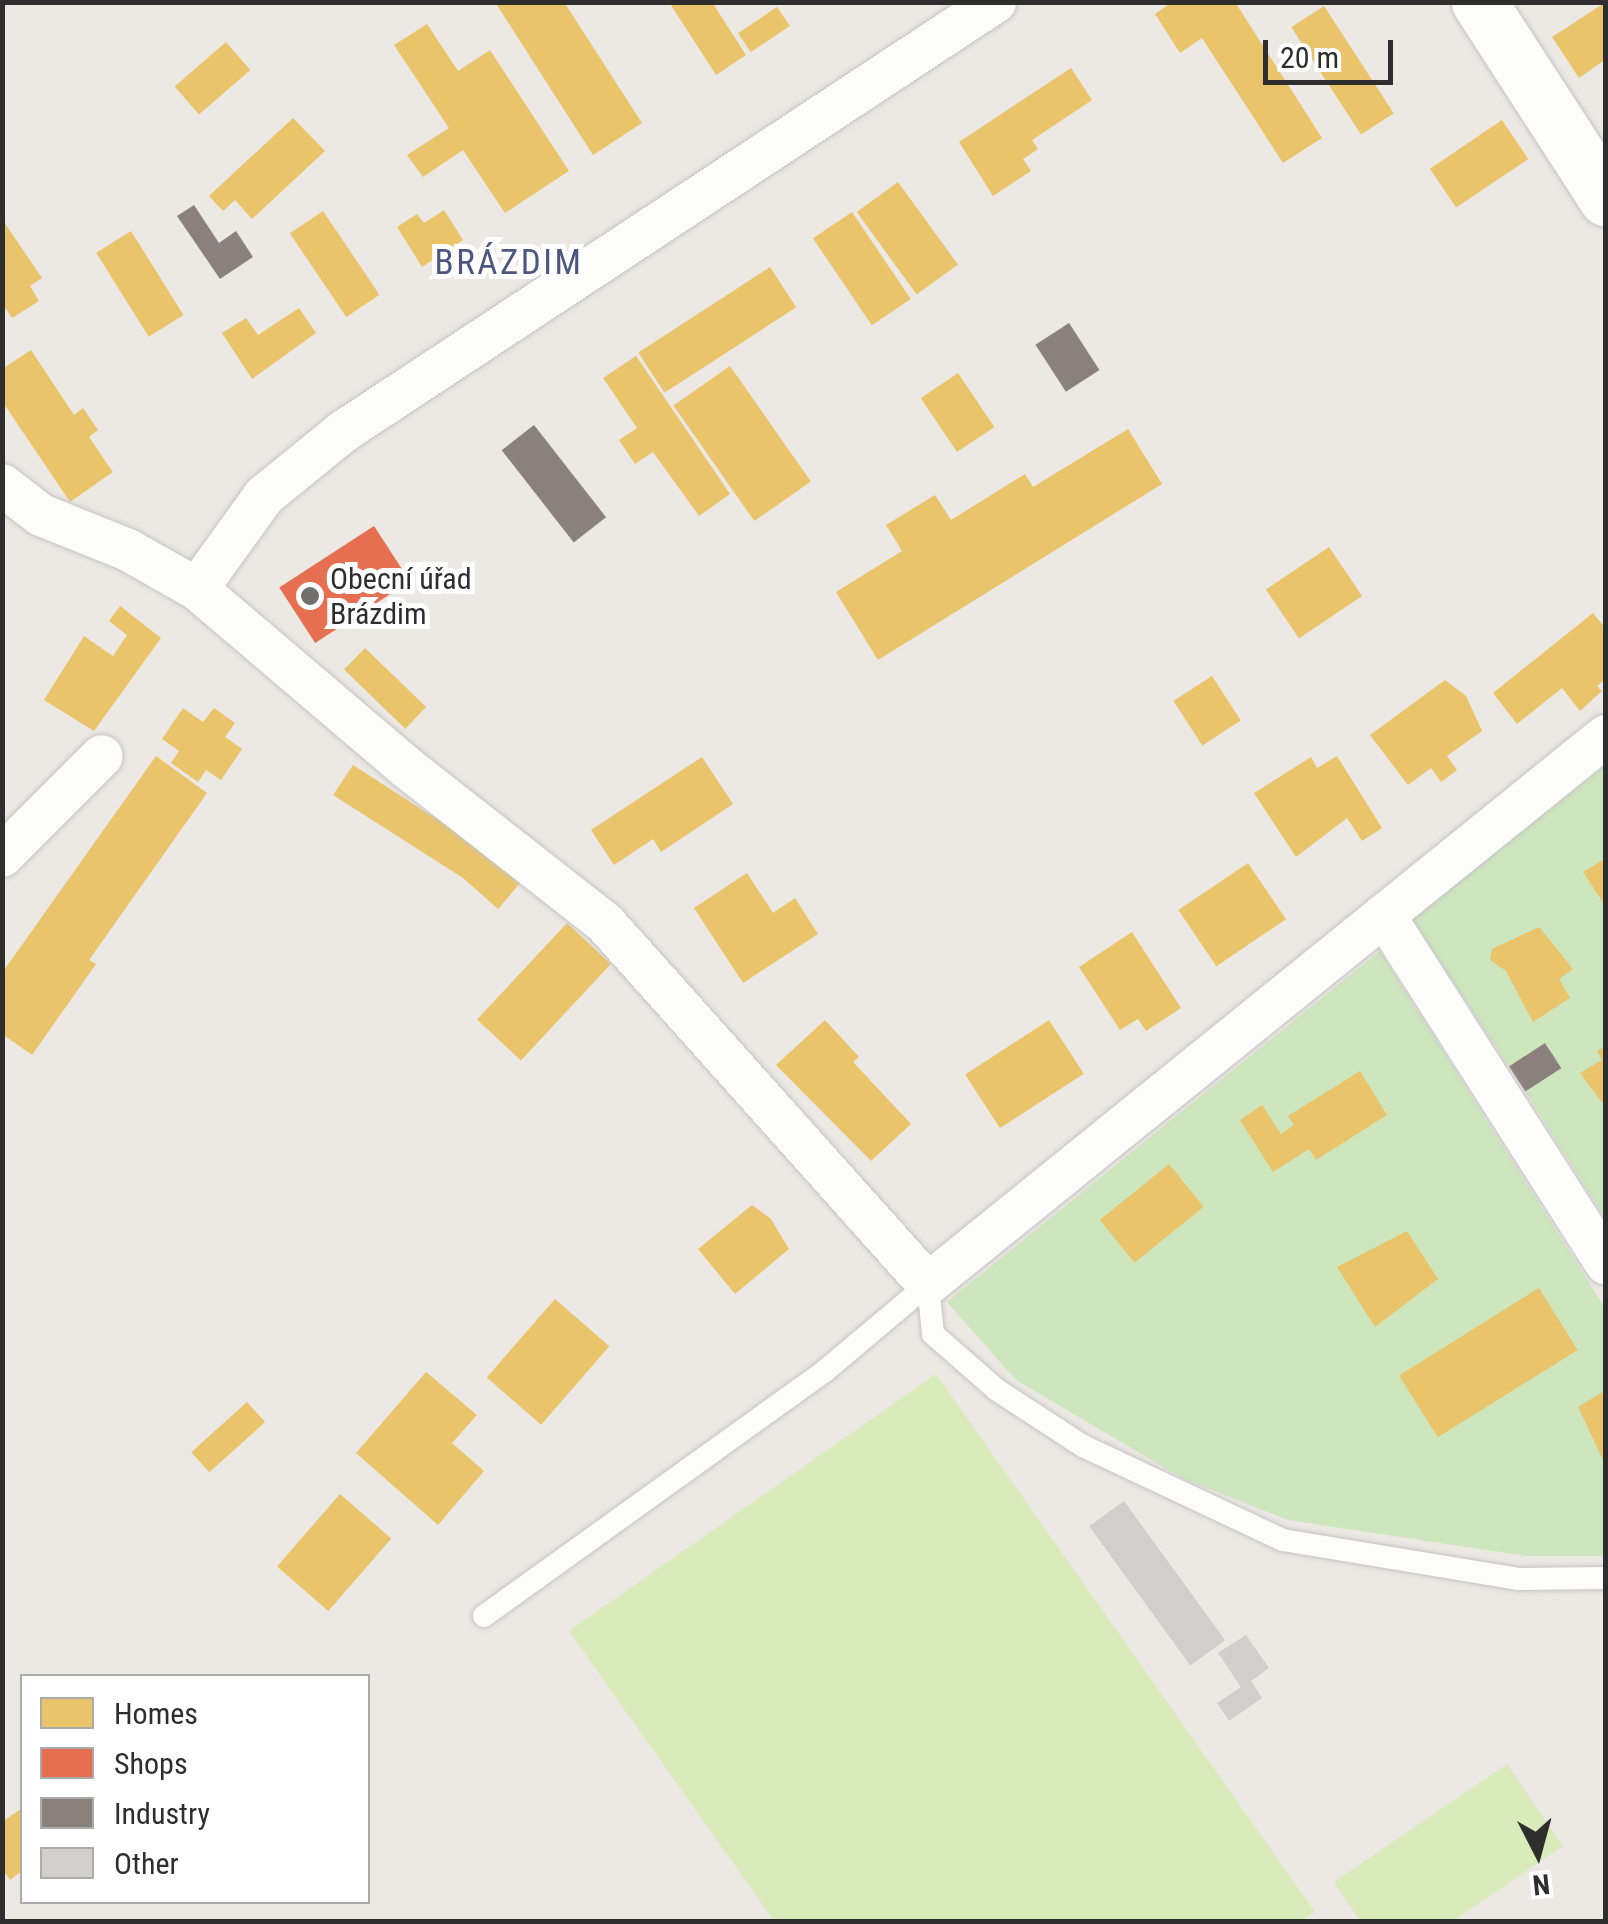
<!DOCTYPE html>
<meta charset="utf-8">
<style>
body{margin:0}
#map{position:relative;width:1608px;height:1924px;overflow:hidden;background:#ece8e4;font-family:"Roboto Condensed",sans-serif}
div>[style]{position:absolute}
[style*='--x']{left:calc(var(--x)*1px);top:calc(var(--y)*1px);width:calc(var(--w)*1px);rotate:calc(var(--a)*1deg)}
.green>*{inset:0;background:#cee6be}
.pitch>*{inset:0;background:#d9eabb}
.homes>*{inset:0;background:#e9c46a;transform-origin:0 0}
.shops>*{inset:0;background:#e76f51;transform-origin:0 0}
.industry>*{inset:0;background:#8a817c;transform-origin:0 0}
.building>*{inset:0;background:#d1cecb;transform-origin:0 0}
.roads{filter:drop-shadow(0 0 2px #c5c4c5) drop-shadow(0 0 2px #c5c4c5)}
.lane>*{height:22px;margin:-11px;padding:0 11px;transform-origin:11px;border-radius:11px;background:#fcfcfb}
.street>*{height:42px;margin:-21px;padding:0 21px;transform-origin:21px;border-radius:21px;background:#fcfcfb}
.secondary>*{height:55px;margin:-27.5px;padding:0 27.5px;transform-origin:27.5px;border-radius:27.5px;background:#fcfcfb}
.dots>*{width:28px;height:28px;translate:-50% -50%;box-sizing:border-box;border:5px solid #fff;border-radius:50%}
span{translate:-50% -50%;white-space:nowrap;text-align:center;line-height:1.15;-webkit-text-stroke:10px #fff;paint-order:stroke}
.poi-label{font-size:30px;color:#2e2e2e}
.left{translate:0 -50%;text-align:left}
.quarter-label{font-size:35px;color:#4d5680;letter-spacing:2.5px}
.frame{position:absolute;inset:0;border:5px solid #2e2e2e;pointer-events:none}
.legend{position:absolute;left:20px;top:1674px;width:350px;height:230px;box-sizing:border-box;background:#fff;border:2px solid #ababab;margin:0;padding:12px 18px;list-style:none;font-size:30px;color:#2e2e2e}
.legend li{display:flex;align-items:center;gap:20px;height:50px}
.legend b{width:50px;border:2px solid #ababab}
.north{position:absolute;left:1488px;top:1804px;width:100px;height:100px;-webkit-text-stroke:8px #fff;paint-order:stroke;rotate:174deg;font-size:28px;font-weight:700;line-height:40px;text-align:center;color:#2e2e2e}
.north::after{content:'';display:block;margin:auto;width:35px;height:45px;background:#2e2e2e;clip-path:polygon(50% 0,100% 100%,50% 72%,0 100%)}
.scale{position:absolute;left:1263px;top:40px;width:130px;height:45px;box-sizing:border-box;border:5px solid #2e2e2e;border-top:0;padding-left:12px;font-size:30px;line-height:35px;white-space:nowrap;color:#2e2e2e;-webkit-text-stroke:8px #fff;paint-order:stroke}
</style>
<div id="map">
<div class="green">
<div style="clip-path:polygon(1605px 765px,1605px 1218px,1525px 1091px,1560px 1069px,1546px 1044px,1509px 1067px,1412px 919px)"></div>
<div style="clip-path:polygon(1380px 951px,1605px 1308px,1605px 1556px,1526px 1556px,1288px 1520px,1182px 1478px,1016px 1380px,947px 1302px)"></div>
</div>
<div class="pitch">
<div style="clip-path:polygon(936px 1374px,1315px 1912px,1302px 1921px,774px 1921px,569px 1631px)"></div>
<div style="clip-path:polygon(1507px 1764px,1563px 1846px,1453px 1921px,1360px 1921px,1334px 1882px)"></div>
</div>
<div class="homes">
<div style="clip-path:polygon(495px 2px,564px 2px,642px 123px,593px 155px)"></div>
<div style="clip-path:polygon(669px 2px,712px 2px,746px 55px,716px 75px)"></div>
<div style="clip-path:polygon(1172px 2px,1235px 2px,1322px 138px,1283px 163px,1202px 38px,1180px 53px,1155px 14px)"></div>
<div style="clip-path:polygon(1606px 2px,1606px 59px,1579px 78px,1552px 37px)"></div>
<div style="left:1324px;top:6px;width:128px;height:39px;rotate:57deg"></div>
<div style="left:777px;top:7px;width:23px;height:47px;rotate:56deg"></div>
<div style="clip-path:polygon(427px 24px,458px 71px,490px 50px,569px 171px,505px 213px,463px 150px,423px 177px,407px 155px,449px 128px,394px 45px)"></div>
<div style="left:226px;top:42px;width:37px;height:68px;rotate:49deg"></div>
<div style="clip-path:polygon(1071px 68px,1092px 100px,1032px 140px,1038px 149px,1023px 159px,1031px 171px,993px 196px,959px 142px)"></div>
<div style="clip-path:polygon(293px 118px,325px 151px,252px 219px,235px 200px,223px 211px,209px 196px)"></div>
<div style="left:1502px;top:120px;width:47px;height:87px;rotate:56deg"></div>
<div style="left:898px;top:182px;width:102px;height:51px;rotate:54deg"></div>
<div style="clip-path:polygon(444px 210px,463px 240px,422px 267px,397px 227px,417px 214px,424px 223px)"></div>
<div style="left:323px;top:211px;width:101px;height:40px;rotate:56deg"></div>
<div style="left:852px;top:212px;width:105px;height:47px;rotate:56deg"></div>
<div style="clip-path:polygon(2px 219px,42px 278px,30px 286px,39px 301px,12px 318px,2px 303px)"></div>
<div style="left:131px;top:231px;width:99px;height:41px;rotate:58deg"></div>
<div style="left:770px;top:267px;width:48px;height:157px;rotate:57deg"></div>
<div style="clip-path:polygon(299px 308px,316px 333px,252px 379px,222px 333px,246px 318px,258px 335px)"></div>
<div style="clip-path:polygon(31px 350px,74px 415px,83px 408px,98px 430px,89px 437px,113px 472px,70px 502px,2px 401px,2px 369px)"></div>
<div style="clip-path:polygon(636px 356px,730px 494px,699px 516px,653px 452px,635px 464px,619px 440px,637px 428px,603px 378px)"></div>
<div style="left:730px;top:366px;width:141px;height:69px;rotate:55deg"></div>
<div style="left:958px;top:373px;width:65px;height:45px;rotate:56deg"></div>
<div style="clip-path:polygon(1128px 429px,1162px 484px,878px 660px,836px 592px,902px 551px,886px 525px,935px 495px,951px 520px,1025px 474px,1033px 487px)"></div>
<div style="left:1329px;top:547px;width:59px;height:76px;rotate:56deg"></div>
<div style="clip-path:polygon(120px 606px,161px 638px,94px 731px,44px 700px,84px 636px,113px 656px,127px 635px,109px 621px)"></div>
<div style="clip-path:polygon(1593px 613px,1606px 629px,1606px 679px,1597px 686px,1602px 691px,1580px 711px,1562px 688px,1517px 724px,1493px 693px)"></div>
<div style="left:365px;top:648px;width:85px;height:30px;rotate:44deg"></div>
<div style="left:1212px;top:676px;width:53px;height:46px;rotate:57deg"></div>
<div style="clip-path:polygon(1445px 680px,1466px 696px,1482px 731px,1447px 756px,1457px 770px,1441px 782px,1431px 768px,1408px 785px,1370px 735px)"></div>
<div style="clip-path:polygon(183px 708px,203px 722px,214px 708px,235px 723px,225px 737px,242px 749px,221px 780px,206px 770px,198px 782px,171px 763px,179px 751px,162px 739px)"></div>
<div style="clip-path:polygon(156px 756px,207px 793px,89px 960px,96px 964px,32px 1055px,2px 1034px,2px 973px)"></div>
<div style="clip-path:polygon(1337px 756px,1382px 828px,1362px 841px,1347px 818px,1296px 857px,1254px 793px,1311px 757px,1317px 768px)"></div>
<div style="clip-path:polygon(702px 757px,733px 804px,661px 852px,653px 839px,614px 865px,591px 830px)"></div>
<div style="clip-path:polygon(353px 765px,483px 849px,521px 882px,498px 909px,463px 878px,333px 795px)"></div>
<div style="clip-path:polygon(1606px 858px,1606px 907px,1583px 872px)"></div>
<div style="left:1248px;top:863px;width:68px;height:84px;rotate:56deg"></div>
<div style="clip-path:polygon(747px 873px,773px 913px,795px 898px,818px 934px,743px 983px,694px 908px)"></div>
<div style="left:567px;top:923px;width:60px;height:132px;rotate:43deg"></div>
<div style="clip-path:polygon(1539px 927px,1573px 969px,1559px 979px,1570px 998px,1533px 1022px,1506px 971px,1490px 960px,1492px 949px)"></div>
<div style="clip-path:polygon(1132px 932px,1181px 1008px,1146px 1031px,1138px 1019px,1120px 1030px,1079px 967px)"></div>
<div style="clip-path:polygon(825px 1020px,859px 1057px,853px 1062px,911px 1124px,871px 1161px,776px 1065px)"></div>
<div style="left:1049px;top:1020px;width:64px;height:100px;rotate:57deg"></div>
<div style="clip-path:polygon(1606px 1046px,1606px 1108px,1580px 1073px,1602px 1060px,1597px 1051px)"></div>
<div style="clip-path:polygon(1360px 1071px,1387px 1115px,1316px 1160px,1309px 1149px,1273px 1172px,1240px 1120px,1262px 1105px,1281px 1134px,1294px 1125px,1288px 1116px)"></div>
<div style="left:1169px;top:1164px;width:55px;height:89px;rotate:51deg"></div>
<div style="clip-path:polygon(752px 1205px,771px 1219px,789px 1249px,735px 1294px,698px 1249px)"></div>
<div style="clip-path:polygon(1407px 1231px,1438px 1279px,1375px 1327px,1337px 1267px)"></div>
<div style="left:1539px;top:1288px;width:73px;height:165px;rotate:58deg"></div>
<div style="left:555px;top:1299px;width:72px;height:104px;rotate:41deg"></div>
<div style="clip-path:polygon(426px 1372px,477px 1415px,452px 1443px,484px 1471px,438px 1525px,356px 1453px)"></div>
<div style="clip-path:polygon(1606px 1390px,1606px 1466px,1578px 1407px)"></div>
<div style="left:247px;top:1402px;width:27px;height:75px;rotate:48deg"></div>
<div style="left:340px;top:1494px;width:68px;height:96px;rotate:41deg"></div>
<div style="clip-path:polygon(22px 1808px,22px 1871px,10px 1880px,2px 1869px,2px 1822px)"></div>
</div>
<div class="shops">
<div style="left:374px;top:526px;width:66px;height:113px;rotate:57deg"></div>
</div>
<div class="industry">
<div style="clip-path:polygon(194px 205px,219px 243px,236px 231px,253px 257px,220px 279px,177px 216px)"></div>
<div style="left:1069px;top:323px;width:56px;height:40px;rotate:57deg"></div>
<div style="left:534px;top:425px;width:117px;height:41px;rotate:52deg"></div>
<div style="left:1545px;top:1043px;width:30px;height:43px;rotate:57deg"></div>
</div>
<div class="building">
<div style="left:1124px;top:1501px;width:172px;height:43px;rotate:54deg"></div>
<div style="clip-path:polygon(1246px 1635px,1269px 1668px,1251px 1681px,1262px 1698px,1229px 1721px,1217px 1703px,1241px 1687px,1218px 1653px)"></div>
</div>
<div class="roads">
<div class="lane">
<div style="--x:484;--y:1616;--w:421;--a:-35.7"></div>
<div style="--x:826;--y:1370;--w:133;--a:-40.1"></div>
<div style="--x:928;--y:1284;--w:50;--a:84.3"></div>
<div style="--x:933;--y:1334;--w:85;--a:41.2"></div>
<div style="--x:997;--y:1390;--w:103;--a:33.1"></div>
<div style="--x:1083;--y:1446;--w:221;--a:25.2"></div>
<div style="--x:1283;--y:1540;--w:238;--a:9.4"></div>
<div style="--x:1518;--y:1579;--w:88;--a:-0.7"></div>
</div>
<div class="street">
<div style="--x:2;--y:485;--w:49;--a:37.6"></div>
<div style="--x:41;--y:515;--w:94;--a:21.9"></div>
<div style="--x:128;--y:550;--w:79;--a:29.5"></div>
<div style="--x:197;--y:589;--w:275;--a:40.4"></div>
<div style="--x:406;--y:767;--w:253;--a:38.1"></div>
<div style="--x:605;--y:923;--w:484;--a:48.2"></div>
<div style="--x:928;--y:1284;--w:872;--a:-38.95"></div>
<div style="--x:197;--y:589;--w:115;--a:-54.2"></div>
<div style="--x:264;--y:496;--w:103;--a:-39.1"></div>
<div style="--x:344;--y:431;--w:780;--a:-33.38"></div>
<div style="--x:2;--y:856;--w:141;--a:-45"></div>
<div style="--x:1384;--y:915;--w:413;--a:57.5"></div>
</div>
<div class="secondary">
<div style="--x:1479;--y:2;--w:234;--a:57.1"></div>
</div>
</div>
<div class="dots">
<div style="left:310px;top:596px;background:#706f6e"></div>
</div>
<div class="poi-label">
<span class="left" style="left:330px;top:596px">Obecní úřad<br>Brázdim</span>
</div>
<div class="quarter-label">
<span style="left:509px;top:263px">BRÁZDIM</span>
</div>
<div class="frame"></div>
<ul class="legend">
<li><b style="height:28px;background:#e9c46a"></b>Homes</li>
<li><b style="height:28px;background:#e76f51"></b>Shops</li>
<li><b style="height:28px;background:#8a817c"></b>Industry</li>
<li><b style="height:28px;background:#d1cecb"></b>Other</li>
</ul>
<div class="north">N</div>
<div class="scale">20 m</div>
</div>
